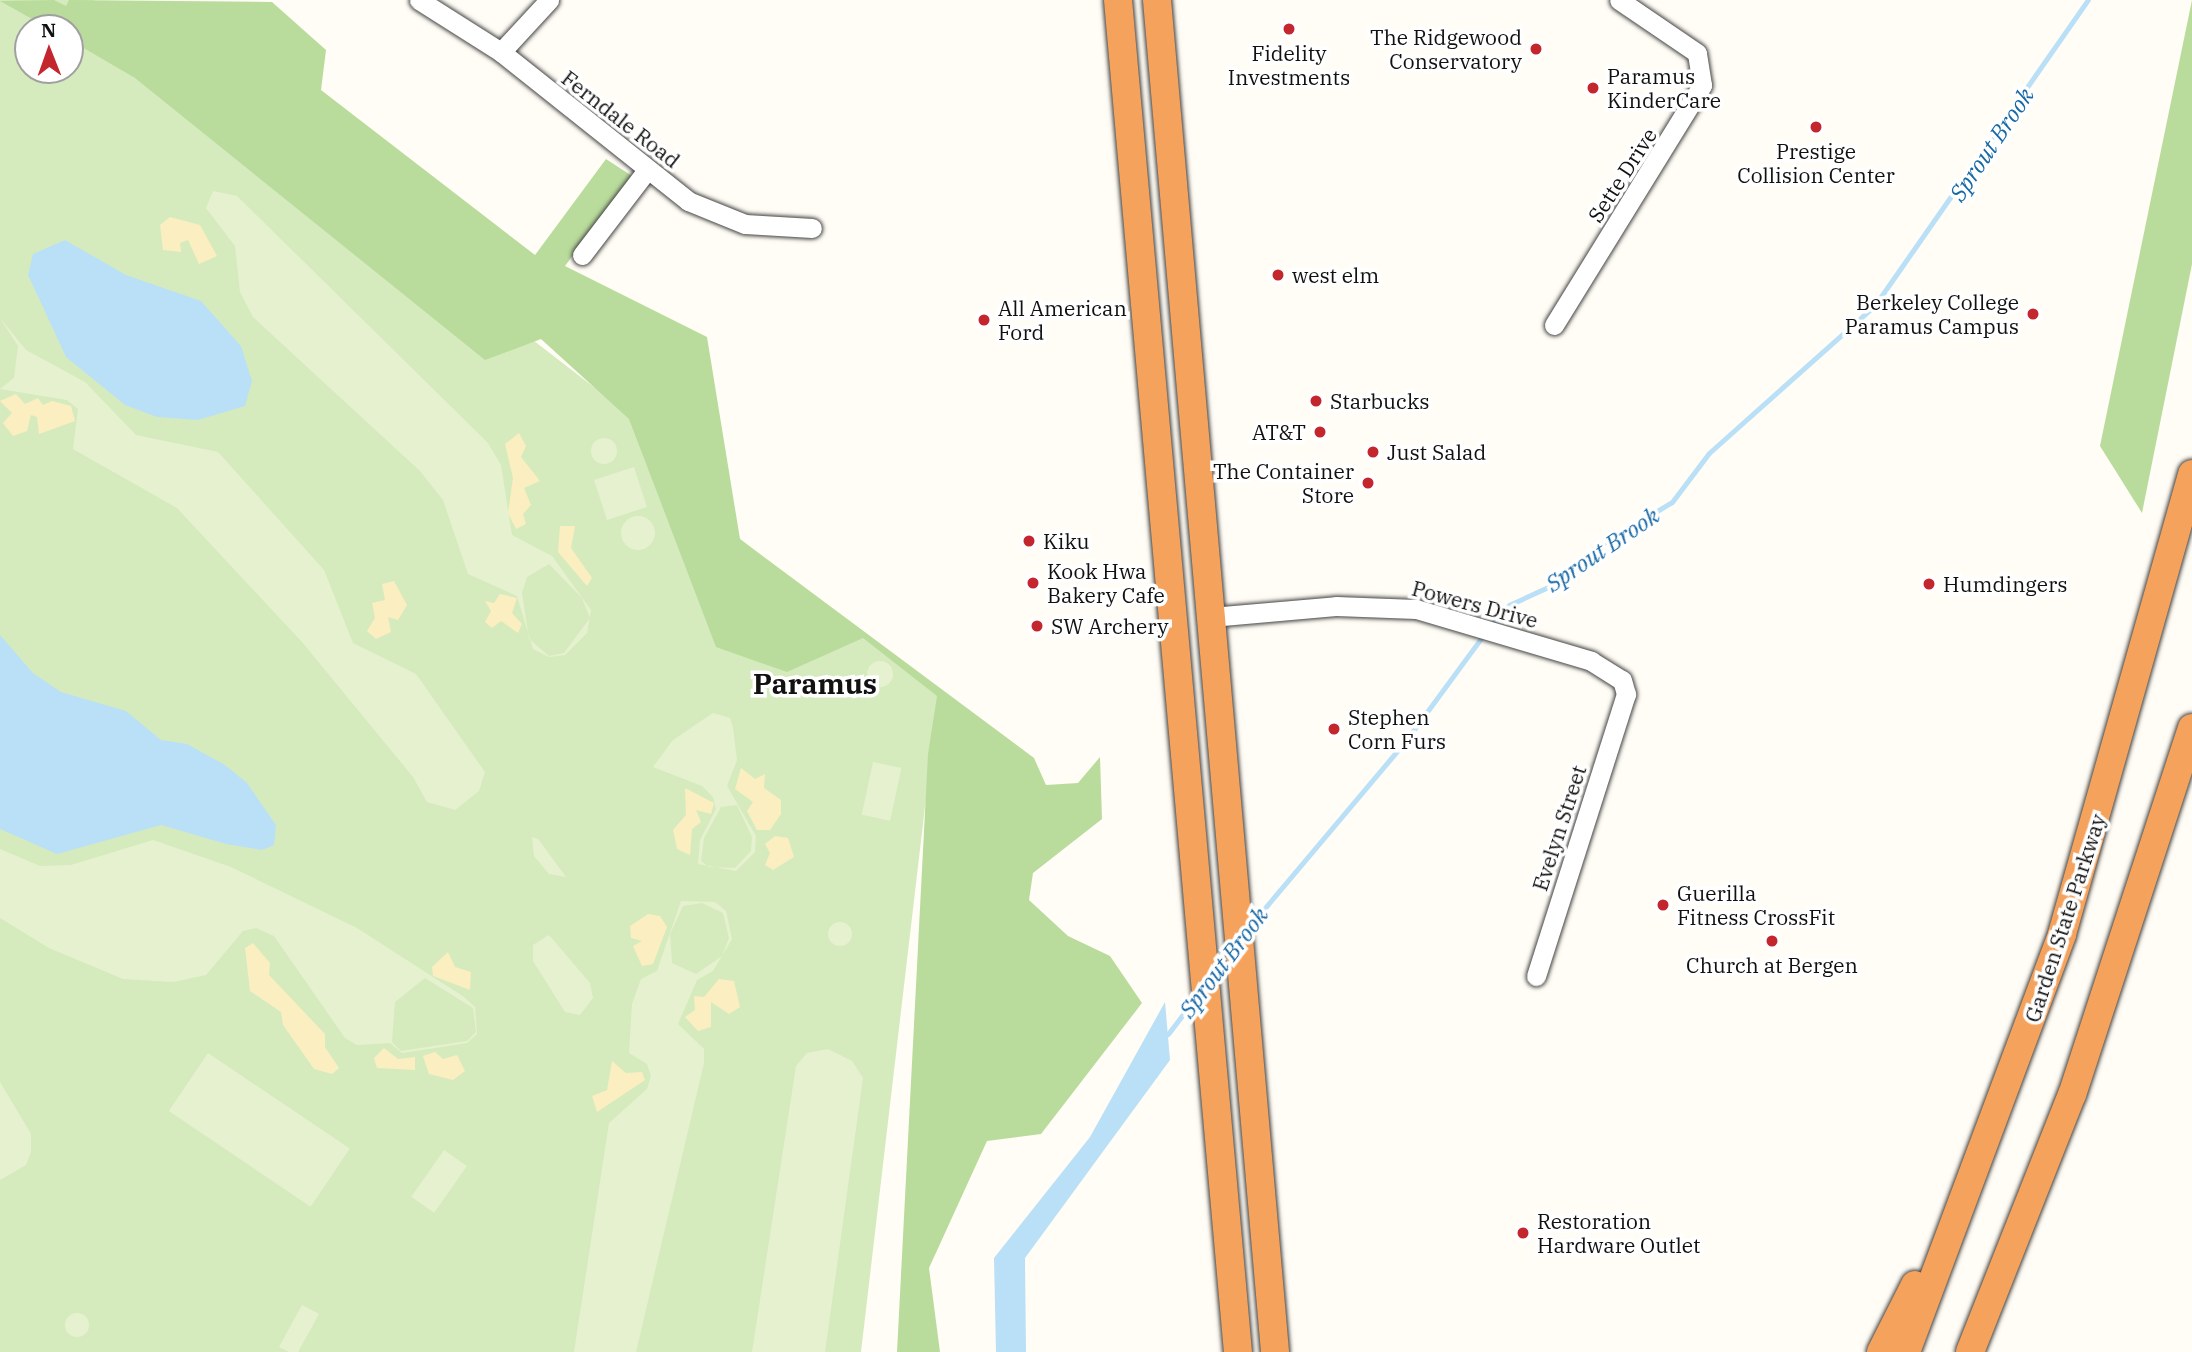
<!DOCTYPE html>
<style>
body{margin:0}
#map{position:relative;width:2192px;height:1352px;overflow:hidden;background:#fffdf5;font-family:"IBM Plex Serif",serif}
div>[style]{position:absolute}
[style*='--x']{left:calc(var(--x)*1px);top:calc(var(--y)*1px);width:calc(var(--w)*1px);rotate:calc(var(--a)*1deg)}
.green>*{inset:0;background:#d5ebbd}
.forest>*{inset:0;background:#b9dc9c}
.sand>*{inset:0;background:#fbeec1}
.pitch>*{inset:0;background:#e6f2cf;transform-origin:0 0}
.round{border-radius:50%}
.water>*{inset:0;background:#b9e0f7}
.stream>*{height:5px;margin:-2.5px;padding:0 2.5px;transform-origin:2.5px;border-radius:2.5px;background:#b9e0f7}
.roads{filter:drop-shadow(0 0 2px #444) drop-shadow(0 0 2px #444)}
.minor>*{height:19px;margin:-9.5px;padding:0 9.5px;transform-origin:9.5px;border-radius:9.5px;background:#fff}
.highway>*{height:28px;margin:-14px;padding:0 14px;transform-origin:14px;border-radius:14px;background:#f5a25d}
.dots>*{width:19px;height:19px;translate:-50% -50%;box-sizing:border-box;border:4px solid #fff;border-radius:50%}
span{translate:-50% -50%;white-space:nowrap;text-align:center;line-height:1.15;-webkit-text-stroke:7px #fff;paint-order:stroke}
.poi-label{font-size:21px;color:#111}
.right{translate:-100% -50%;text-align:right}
.left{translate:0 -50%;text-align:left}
.street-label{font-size:21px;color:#111}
.water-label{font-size:23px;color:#1768a6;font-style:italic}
.district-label{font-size:28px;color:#111;font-weight:700}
.north{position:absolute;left:14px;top:14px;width:70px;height:70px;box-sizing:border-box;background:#fff;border:2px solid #a0a0a0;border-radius:50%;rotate:359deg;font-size:19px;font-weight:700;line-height:28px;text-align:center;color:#111}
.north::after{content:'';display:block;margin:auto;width:24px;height:32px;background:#c4262e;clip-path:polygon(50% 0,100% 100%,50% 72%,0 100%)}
</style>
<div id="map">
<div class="green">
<div style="clip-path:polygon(evenodd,0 0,93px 0,701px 470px,740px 539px,938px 696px,861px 1352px,0 1352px,0 0,28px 28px,70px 28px,70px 70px,28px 70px,28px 28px)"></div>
</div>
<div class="forest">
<div style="clip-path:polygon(54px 0,66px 6px,69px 0,272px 2px,326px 50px,321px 90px,535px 255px,606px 159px,632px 176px,565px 266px,707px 337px,740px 539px,1034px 758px,1046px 785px,1078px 783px,1100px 757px,1102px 819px,1033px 873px,1029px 900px,1068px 936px,1110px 956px,1142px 1003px,1041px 1134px,987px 1141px,929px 1268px,940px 1352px,897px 1352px,928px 754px,937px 696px,863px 638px,787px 672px,716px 647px,629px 419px,541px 339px,485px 360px,135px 78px,70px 40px,70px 28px,48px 28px,0 1px)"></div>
<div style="clip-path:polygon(2192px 0,2192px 264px,2142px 513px,2100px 446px)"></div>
</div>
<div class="sand">
<div style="clip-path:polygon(170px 217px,200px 225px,217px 256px,199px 264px,188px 240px,180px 243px,181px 252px,163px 250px,160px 225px)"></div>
<div style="clip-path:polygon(16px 394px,25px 404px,38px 398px,43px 405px,52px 401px,71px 406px,75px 421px,39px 434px,37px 417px,31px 415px,27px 431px,13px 436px,3px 423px,12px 413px,0 401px)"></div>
<div style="clip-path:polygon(519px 433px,526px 446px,521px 457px,540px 481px,524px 488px,531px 505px,523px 514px,526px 524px,516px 529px,508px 513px,513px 478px,505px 444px)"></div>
<div style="clip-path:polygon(560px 526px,575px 526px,571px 548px,592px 578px,587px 586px,558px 552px)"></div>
<div style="clip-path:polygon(394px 581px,407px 605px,398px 620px,388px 617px,391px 632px,376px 639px,367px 631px,375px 618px,372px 603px,385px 600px,382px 584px)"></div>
<div style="clip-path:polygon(500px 594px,517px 598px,512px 613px,522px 624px,518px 633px,501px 621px,492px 628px,485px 622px,491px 611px,485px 601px,494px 603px)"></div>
<div style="clip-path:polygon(741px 768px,755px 779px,765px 774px,764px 788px,781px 800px,781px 814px,770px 830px,757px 830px,747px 811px,753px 802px,735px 789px)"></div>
<div style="clip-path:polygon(685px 788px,714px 803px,711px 814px,696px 810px,701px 822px,692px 829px,690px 855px,677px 849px,673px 830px,686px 815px)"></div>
<div style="clip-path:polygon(775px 836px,788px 838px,794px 857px,773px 870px,765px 865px,770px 853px,765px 844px)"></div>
<div style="clip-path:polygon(648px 914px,660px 916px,667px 927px,653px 964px,642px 966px,633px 946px,642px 941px,631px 938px,630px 926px)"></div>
<div style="clip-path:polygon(253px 943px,270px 963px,269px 975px,325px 1034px,325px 1047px,339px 1068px,332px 1074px,314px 1069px,283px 1025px,281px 1012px,250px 991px,245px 948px)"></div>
<div style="clip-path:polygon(448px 952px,455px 967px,471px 972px,470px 990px,433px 976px,432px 967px)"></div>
<div style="clip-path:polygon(719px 979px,734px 981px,740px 1007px,729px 1014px,711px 1002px,711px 1027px,698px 1031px,685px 1017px,695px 1010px,694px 996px,704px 997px)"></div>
<div style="clip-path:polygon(384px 1048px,398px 1059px,415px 1057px,415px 1070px,377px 1068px,374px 1058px)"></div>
<div style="clip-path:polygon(435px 1052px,443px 1059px,457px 1055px,465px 1071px,453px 1080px,429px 1074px,423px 1056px)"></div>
<div style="clip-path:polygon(612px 1061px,626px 1073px,642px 1072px,645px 1080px,597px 1112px,592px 1096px,607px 1090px)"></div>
</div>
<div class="pitch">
<div style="clip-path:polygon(evenodd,213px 191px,237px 196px,488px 443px,501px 465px,512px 535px,552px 556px,591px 610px,587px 633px,565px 655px,549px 657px,533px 649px,517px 596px,468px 574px,443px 500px,420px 471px,253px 317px,240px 292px,235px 246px,206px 208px,213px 191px,549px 564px,582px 598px,590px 618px,564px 653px,549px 656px,529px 639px,522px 593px,527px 577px,549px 564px)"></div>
<div style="clip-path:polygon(0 318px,26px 350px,85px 382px,136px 435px,218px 452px,324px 570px,353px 643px,416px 674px,485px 772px,479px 791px,455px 810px,427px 802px,413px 777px,302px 642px,177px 508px,73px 449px,78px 409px,67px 400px,0 389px,14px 378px,18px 346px)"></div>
<div class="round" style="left:591px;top:438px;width:26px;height:26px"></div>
<div style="left:634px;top:467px;width:42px;height:42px;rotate:72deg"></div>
<div class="round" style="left:621px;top:516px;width:34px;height:34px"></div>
<div class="round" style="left:867px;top:661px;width:26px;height:26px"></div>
<div style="clip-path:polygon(evenodd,713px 713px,730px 718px,733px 728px,737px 760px,727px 786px,756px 836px,755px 852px,736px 871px,698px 864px,700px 840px,716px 809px,713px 797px,702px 786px,653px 767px,673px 740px,713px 713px,737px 805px,752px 837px,751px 851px,735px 868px,709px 867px,701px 861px,704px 838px,721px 807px,737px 805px)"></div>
<div style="left:873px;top:762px;width:29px;height:54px;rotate:12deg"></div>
<div style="clip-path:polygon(532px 837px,538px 839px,566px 877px,549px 874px,534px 856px)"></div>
<div style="clip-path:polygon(evenodd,153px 840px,231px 867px,357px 928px,464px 997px,475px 1007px,477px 1034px,467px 1043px,402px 1053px,390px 1043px,357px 1045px,345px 1038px,274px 936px,256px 928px,243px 931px,206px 975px,173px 982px,123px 979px,49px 948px,0 918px,0 849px,40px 866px,71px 865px,153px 840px,425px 978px,473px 1008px,476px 1032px,467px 1041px,401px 1051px,392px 1042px,395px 1002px,425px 978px)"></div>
<div style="clip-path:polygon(evenodd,681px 901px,715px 902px,726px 911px,732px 939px,713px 971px,697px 980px,678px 1024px,704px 1049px,704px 1063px,636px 1352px,574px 1352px,609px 1123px,647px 1089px,651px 1076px,647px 1064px,629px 1053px,632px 1004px,641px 979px,657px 971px,681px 901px,702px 903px,723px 913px,729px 938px,722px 956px,696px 974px,672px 963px,670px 934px,683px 906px,702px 903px)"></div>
<div class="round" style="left:828px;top:922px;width:24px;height:24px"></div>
<div style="clip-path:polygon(549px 935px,590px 983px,593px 998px,580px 1015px,565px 1012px,533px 961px,533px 945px)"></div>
<div style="clip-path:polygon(828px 1049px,852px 1061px,863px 1078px,825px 1352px,752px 1352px,796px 1066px,807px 1053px)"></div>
<div style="left:208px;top:1053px;width:171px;height:70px;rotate:34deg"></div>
<div style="clip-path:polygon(0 1082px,31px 1134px,31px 1152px,26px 1165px,0 1180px)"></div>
<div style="left:444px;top:1150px;width:28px;height:57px;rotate:35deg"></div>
<div style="clip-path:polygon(302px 1305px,319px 1314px,298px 1352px,289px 1352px,279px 1347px)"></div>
<div class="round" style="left:65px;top:1313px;width:24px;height:24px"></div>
</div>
<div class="water">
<div style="clip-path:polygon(65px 240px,126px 275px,201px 301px,241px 346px,252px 381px,245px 406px,198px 420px,157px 417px,125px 405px,66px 357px,28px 275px,33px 254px)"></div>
<div style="clip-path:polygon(0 635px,33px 673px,61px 692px,126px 711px,161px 740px,187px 744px,225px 765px,247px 783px,276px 825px,274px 845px,262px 850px,226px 844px,161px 825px,57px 854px,0 829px)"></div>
<div style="clip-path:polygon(1165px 1002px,1170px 1060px,1025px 1258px,1026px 1352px,996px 1352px,994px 1258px,1090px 1137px)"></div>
</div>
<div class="stream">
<div style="--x:1491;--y:626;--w:28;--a:-49"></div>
<div style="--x:1509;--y:605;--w:55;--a:-24.7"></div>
<div style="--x:1559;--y:582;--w:46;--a:-44.1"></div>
<div style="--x:1592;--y:550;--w:93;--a:-31"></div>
<div style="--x:1672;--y:502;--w:61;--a:-52.9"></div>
<div style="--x:1709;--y:453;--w:222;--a:-41.7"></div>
<div style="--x:1875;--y:305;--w:372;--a:-55.1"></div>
<div style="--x:1248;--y:928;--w:247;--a:-49.9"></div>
<div style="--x:1407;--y:739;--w:132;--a:-53.7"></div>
<div style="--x:1214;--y:973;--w:25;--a:-53"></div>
<div style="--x:1168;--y:1034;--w:46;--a:-52.9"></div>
</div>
<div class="roads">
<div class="minor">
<div style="--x:419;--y:0;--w:97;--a:32.4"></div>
<div style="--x:501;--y:52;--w:239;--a:38.5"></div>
<div style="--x:688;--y:201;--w:61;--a:22"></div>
<div style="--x:745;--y:224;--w:67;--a:3.4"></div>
<div style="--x:501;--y:52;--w:71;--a:-47.3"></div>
<div style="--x:582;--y:255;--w:107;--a:-52.6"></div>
<div style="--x:1554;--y:325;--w:282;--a:-58.3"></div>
<div style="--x:1702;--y:85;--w:32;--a:-99"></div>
<div style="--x:1697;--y:53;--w:94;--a:-145.8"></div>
<div style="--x:1211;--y:617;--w:125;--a:-5"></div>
<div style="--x:1336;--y:606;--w:80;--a:2.1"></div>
<div style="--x:1416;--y:609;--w:183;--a:16.5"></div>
<div style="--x:1591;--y:661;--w:36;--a:32"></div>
<div style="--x:1622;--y:680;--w:15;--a:74"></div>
<div style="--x:1626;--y:694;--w:296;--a:107.7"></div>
</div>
<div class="highway">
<div style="--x:1118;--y:0;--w:1357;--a:84.93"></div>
<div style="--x:1157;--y:0;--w:1357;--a:85.01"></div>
<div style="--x:1881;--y:1352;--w:75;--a:-63.1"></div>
<div style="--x:1906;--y:1352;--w:446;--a:-69.5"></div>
<div style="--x:2062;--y:934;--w:478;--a:-74.2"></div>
<div style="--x:1970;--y:1352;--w:277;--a:-68.4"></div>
<div style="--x:2072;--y:1095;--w:386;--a:-71.9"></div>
</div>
</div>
<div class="dots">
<div style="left:1289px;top:29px;background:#c4262e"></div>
<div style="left:1536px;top:49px;background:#c4262e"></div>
<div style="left:1593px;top:88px;background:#c4262e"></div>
<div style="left:1816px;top:127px;background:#c4262e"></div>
<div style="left:1278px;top:275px;background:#c4262e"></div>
<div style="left:2033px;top:314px;background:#c4262e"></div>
<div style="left:984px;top:320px;background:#c4262e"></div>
<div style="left:1316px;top:401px;background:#c4262e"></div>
<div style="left:1320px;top:432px;background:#c4262e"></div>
<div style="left:1373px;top:452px;background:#c4262e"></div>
<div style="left:1368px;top:483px;background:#c4262e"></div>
<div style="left:1029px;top:541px;background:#c4262e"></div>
<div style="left:1033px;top:583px;background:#c4262e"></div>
<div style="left:1929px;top:584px;background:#c4262e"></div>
<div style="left:1037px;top:626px;background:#c4262e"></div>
<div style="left:1334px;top:729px;background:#c4262e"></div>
<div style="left:1663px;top:905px;background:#c4262e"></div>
<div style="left:1772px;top:941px;background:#c4262e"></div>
<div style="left:1523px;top:1233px;background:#c4262e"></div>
</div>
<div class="poi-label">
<span class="right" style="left:1522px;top:49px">The Ridgewood<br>Conservatory</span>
<span style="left:1289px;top:65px">Fidelity<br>Investments</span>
<span class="left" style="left:1607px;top:88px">Paramus<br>KinderCare</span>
<span style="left:1816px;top:163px">Prestige<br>Collision Center</span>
<span class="left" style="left:1292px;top:275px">west elm</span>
<span class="right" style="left:2019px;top:314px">Berkeley College<br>Paramus Campus</span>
<span class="left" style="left:998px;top:320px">All American<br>Ford</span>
<span class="left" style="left:1330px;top:401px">Starbucks</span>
<span class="right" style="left:1306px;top:432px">AT&amp;T</span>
<span class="left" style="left:1387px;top:452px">Just Salad</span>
<span class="right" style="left:1354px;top:483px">The Container<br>Store</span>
<span class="left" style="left:1043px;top:541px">Kiku</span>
<span class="left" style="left:1047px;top:583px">Kook Hwa<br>Bakery Cafe</span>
<span class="left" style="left:1943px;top:584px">Humdingers</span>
<span class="left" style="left:1051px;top:626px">SW Archery</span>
<span class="left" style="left:1348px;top:729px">Stephen<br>Corn Furs</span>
<span class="left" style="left:1677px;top:905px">Guerilla<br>Fitness CrossFit</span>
<span style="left:1772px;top:965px">Church at Bergen</span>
<span class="left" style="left:1537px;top:1233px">Restoration<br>Hardware Outlet</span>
</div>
<div class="street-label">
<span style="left:621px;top:119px;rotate:38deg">Ferndale Road</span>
<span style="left:1622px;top:175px;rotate:-57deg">Sette Drive</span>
<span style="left:1475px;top:604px;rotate:15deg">Powers Drive</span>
<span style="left:1559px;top:828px;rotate:-72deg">Evelyn Street</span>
<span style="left:2065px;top:918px;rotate:-72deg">Garden State Parkway</span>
</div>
<div class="water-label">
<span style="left:1991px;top:144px;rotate:-56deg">Sprout Brook</span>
<span style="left:1602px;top:549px;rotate:-34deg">Sprout Brook</span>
<span style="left:1223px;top:962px;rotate:-53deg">Sprout Brook</span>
</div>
<div class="district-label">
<span style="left:815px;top:684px">Paramus</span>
</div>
<div class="north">N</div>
</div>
